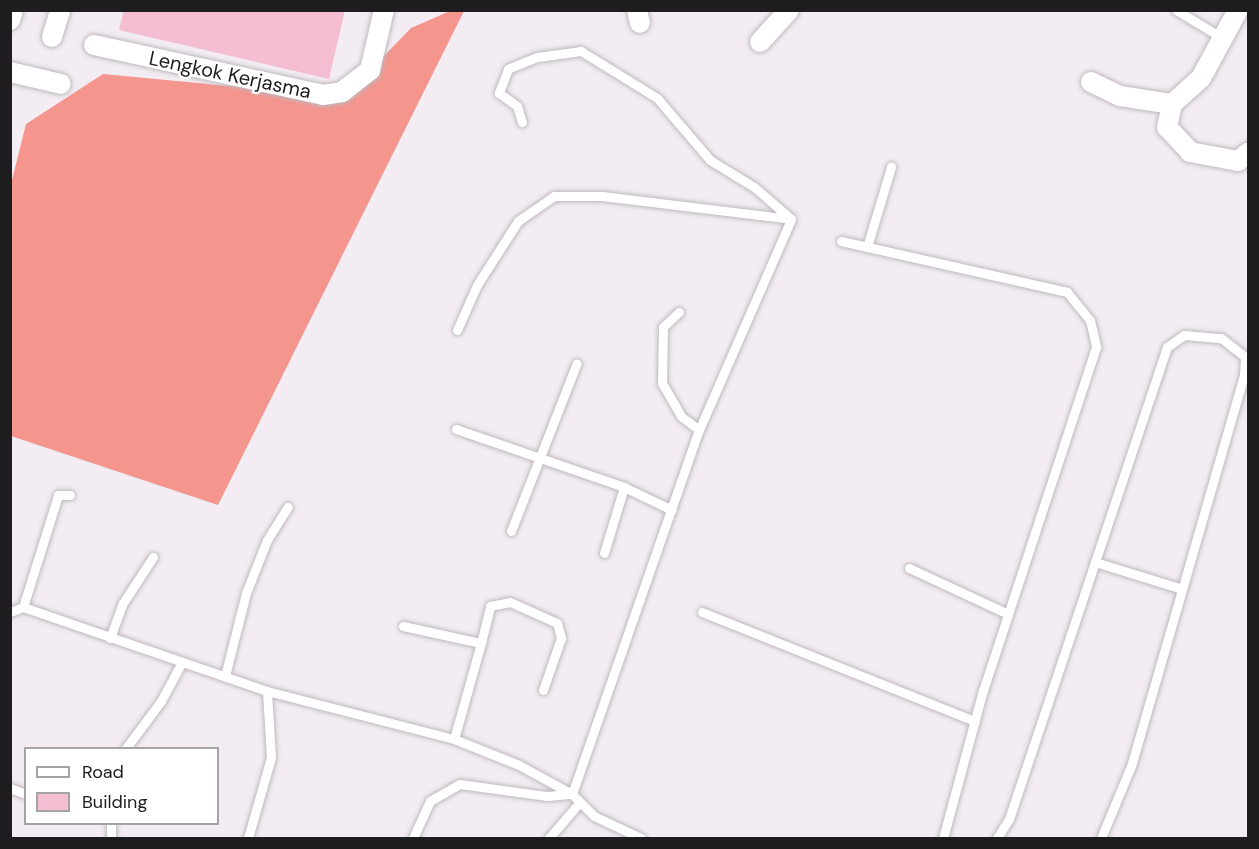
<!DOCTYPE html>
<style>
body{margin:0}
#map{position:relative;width:1259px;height:849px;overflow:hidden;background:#f3edf3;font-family:"DM Sans",sans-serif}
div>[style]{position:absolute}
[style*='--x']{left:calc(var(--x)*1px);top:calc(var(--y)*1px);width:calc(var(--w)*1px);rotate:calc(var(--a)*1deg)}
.forest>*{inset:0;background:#f4958e}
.building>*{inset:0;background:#f5bdd2}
.roads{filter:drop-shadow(0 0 2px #beb9bf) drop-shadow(0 0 2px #beb9bf)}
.service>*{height:9px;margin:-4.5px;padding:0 4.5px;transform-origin:4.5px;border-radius:4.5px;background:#fff}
.minor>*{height:20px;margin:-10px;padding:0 10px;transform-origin:10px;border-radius:10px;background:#fff}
span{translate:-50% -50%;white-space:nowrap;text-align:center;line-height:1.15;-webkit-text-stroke:5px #fff;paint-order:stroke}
.street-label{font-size:20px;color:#1e1c1e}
.frame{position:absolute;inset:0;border:12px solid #1e1c1e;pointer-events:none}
.legend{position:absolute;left:24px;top:747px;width:195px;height:78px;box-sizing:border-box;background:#fff;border:2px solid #a5a4a5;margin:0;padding:8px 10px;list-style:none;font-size:18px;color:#1e1c1e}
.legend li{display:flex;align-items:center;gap:12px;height:30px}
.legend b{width:30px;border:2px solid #a5a4a5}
</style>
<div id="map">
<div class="forest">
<div style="clip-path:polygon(450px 11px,464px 11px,218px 505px,11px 436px,10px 188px,26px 124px,103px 74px,323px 95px,358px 83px,411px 28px)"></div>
</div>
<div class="building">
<div style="clip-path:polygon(124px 10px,345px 10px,329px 79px,119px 30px)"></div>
</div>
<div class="roads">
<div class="service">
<div style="--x:1176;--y:10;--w:52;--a:31"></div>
<div style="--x:841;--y:241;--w:232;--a:12.7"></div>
<div style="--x:1067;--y:292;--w:36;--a:51"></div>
<div style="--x:1090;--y:320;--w:28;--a:77"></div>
<div style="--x:1096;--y:347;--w:361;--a:108.2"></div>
<div style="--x:983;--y:690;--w:153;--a:105.1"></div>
<div style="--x:867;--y:247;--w:84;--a:-73.3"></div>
<div style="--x:679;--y:312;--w:22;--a:137"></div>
<div style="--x:663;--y:327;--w:56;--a:91"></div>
<div style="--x:662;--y:383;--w:39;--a:60"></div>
<div style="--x:682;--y:417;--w:21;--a:37"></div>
<div style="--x:457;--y:330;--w:49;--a:-66"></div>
<div style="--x:477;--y:285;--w:76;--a:-57.4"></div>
<div style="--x:518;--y:221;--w:44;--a:-34.8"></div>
<div style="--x:554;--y:196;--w:48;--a:0"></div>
<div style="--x:602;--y:196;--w:190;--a:6.9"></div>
<div style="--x:456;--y:429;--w:178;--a:19"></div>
<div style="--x:624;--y:487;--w:53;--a:25.6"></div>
<div style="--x:511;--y:531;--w:180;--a:-68.6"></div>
<div style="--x:604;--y:553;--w:69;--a:-73.1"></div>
<div style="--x:1095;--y:562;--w:91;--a:17.2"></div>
<div style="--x:909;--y:568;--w:109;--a:24.9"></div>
<div style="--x:23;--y:607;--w:117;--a:-72.6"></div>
<div style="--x:58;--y:495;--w:12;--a:0"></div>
<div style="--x:10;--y:612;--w:14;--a:-21"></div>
<div style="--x:23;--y:607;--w:258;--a:19"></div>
<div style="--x:267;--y:691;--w:193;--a:14.4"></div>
<div style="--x:454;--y:739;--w:70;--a:21.8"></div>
<div style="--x:519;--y:765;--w:60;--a:28.7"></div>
<div style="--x:572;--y:794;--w:386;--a:-70.8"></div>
<div style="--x:699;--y:430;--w:230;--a:-66.4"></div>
<div style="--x:791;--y:219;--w:49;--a:-139.1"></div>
<div style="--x:754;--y:187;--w:52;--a:-148.5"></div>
<div style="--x:710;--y:160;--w:82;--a:-130.5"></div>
<div style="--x:657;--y:98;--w:89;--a:-148.3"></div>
<div style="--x:581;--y:51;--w:44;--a:172.2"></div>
<div style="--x:537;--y:57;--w:31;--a:158"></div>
<div style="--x:508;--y:69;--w:26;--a:111"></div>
<div style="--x:499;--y:93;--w:22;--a:36"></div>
<div style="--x:517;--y:106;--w:17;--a:73"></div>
<div style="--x:702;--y:612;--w:294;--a:21.8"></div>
<div style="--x:403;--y:626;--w:80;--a:12.3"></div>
<div style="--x:481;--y:643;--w:100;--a:105.7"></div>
<div style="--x:110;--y:638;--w:37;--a:-70"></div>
<div style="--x:123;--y:603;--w:55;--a:-56.9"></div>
<div style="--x:481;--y:643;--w:38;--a:-76"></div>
<div style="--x:490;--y:606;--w:20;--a:-11"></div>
<div style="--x:510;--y:602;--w:51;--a:24.1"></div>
<div style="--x:557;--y:623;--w:16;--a:75"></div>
<div style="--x:561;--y:638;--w:55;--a:109.1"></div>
<div style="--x:225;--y:676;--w:86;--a:-75.8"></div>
<div style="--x:246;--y:593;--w:57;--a:-68.4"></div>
<div style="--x:267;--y:540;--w:39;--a:-58"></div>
<div style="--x:126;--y:748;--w:59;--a:-53.3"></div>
<div style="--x:161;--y:701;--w:44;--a:-61.7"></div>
<div style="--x:10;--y:788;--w:14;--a:21"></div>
<div style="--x:111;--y:824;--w:14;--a:90"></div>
<div style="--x:248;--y:838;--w:84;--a:-74.1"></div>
<div style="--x:271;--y:757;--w:66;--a:-93.5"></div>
<div style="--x:413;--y:838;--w:41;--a:-65.3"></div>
<div style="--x:430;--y:801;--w:34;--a:-30"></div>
<div style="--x:460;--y:784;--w:88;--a:7.9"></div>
<div style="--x:547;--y:796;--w:25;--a:-5"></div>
<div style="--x:572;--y:794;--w:31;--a:45"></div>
<div style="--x:594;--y:816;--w:52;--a:25.1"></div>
<div style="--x:549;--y:838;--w:46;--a:-49.4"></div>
<div style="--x:997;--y:838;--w:22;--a:-58"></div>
<div style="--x:1009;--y:819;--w:498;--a:-71.5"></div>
<div style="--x:1167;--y:347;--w:21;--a:-35"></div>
<div style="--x:1184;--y:335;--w:37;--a:5"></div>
<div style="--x:1221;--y:338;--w:31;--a:38"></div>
<div style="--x:1245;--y:357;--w:18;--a:93"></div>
<div style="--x:1244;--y:375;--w:407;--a:106.1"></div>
<div style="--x:1131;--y:766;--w:78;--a:112.6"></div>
</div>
<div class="minor">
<div style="--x:637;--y:10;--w:13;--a:77"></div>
<div style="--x:1238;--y:10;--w:77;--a:118.6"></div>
<div style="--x:1201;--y:78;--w:39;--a:138"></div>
<div style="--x:1172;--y:104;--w:24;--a:102"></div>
<div style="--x:1167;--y:127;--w:34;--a:47"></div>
<div style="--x:1190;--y:152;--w:49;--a:10.6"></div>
<div style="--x:1238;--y:161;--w:13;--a:-39"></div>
<div style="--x:10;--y:20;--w:10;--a:-73"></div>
<div style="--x:52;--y:37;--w:28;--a:-73"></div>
<div style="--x:760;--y:42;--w:43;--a:-47.8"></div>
<div style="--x:94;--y:45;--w:234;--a:12.3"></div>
<div style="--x:323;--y:95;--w:19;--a:-9"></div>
<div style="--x:342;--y:92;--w:36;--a:-38"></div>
<div style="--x:370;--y:70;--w:62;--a:-76.9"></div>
<div style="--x:10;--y:72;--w:52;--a:13.2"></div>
<div style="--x:1091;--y:82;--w:32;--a:26"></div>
<div style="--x:1120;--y:96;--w:53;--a:8.7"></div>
</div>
</div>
<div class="street-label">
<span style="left:230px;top:75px;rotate:12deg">Lengkok Kerjasma</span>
</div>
<div class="frame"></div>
<ul class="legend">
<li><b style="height:8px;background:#fff"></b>Road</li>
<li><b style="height:16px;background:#f5bdd2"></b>Building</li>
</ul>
</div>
